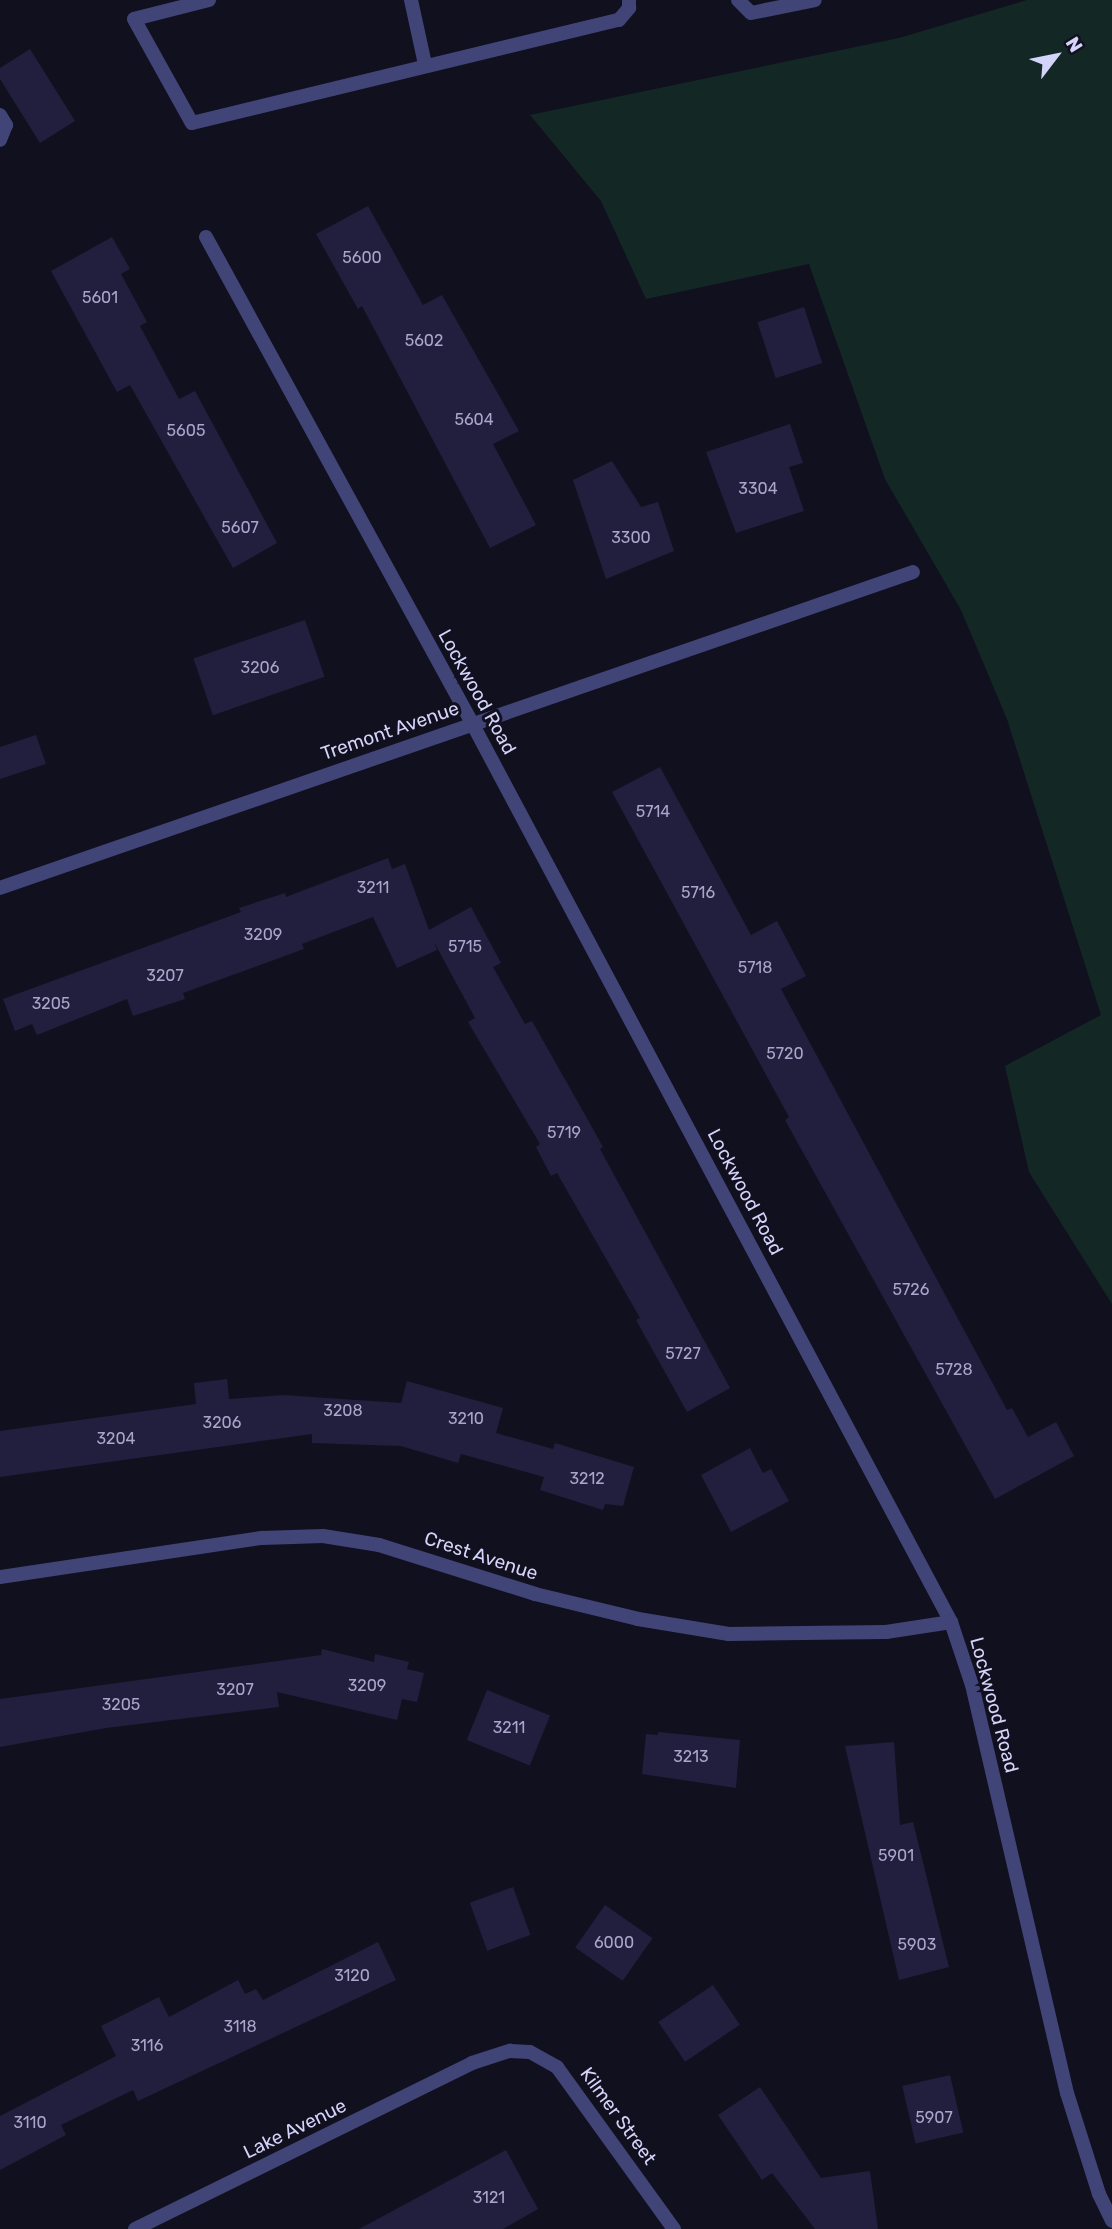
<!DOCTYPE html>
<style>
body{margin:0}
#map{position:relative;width:1112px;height:2229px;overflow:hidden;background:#11101f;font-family:Rubik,sans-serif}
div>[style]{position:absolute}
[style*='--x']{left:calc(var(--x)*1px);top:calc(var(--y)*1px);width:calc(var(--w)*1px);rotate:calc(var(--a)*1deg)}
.green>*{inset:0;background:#132825}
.building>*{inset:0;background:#221e3d;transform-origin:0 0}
.lane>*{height:14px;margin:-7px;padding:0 7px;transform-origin:7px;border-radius:7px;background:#414477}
.street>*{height:14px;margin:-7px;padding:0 7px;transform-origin:7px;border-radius:7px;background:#414477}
span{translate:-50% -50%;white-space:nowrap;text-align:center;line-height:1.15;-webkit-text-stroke:6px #11101f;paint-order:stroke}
.number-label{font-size:16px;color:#a8a6ca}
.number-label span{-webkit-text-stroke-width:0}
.street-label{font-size:19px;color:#d4d3f9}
.north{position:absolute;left:1021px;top:21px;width:70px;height:70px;-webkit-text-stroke:5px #11101f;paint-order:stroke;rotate:58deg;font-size:19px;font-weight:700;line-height:28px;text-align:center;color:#d4d3f9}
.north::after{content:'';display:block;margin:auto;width:24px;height:32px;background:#d4d3f9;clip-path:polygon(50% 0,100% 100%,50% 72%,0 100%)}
</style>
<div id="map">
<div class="green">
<div style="clip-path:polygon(1027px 0,1112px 0,1112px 1304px,1029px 1172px,1005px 1066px,1101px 1015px,1007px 719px,961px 610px,885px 479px,809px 264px,646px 299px,601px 201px,530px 115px,899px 38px)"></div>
</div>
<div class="building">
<div style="clip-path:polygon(30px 49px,75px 121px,40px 143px,0 79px,0 68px)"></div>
<div style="clip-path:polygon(368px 206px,423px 305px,442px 295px,519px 431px,493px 444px,536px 525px,490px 548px,362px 306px,358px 309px,316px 234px)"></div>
<div style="clip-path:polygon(112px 237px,130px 269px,121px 274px,147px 322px,140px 326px,179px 399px,195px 391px,277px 543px,233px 568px,130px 385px,117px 392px,51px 271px)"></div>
<div style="left:804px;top:307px;width:59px;height:49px;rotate:72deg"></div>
<div style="clip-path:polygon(790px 424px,803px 463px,789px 467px,804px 511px,736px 533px,706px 452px)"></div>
<div style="clip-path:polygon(612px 461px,641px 507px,658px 502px,674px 551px,606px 579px,573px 480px)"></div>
<div style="left:305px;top:620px;width:60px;height:118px;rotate:71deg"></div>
<div style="clip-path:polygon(36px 735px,46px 764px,0 779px,0 747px)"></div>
<div style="clip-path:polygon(660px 767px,751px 935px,777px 921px,806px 976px,781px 989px,1007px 1410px,1012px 1408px,1028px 1437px,1056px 1422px,1074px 1456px,995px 1499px,785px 1120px,789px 1117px,612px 792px)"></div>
<div style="clip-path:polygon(388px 858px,392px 869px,405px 864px,429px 930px,471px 907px,501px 963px,493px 967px,525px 1024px,532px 1021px,588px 1120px,603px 1147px,600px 1149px,730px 1388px,687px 1412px,636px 1320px,640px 1318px,557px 1173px,551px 1176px,536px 1147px,540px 1144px,468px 1022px,475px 1018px,434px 942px,437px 950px,397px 968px,373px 917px,302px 944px,304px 949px,183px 993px,185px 999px,133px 1016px,127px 999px,37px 1035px,32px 1024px,15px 1031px,3px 999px,241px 912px,239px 908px,285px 893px,286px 897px)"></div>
<div style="clip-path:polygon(227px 1379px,229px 1399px,283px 1395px,401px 1403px,407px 1381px,503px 1408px,496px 1433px,553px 1449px,555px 1443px,634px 1467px,623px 1506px,605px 1504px,603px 1510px,540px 1490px,544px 1477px,461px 1454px,458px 1463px,401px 1446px,312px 1443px,312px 1434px,0 1477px,0 1431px,196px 1404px,194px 1383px)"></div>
<div style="clip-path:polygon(750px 1448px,763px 1473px,771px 1469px,789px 1501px,731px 1532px,701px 1475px)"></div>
<div style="clip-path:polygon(322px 1649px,374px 1662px,375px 1654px,409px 1662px,407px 1669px,424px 1673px,417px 1702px,402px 1699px,397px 1720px,277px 1692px,279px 1707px,106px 1728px,0 1747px,0 1699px,321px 1655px)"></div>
<div style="left:487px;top:1690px;width:68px;height:54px;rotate:22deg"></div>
<div style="clip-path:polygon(658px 1732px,740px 1740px,736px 1788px,642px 1774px,646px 1734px,658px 1735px)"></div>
<div style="clip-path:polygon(894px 1742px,900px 1825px,913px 1822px,949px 1967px,899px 1980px,845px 1746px)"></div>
<div style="left:513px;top:1887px;width:51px;height:46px;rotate:70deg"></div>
<div style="left:605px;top:1905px;width:58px;height:52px;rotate:35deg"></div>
<div style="clip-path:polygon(378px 1942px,396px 1980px,138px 2101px,133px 2090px,61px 2125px,66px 2135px,0 2170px,0 2116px,116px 2056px,101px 2026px,159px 1997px,169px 2017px,238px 1980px,245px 1994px,256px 1989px,263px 2000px)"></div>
<div style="left:713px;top:1985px;width:48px;height:66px;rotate:56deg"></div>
<div style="left:950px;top:2075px;width:59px;height:49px;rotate:77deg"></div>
<div style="clip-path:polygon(760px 2087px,821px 2178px,870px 2171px,878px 2229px,815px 2229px,772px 2173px,762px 2180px,718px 2115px)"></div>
<div style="clip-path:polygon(506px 2150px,538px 2209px,503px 2229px,359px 2229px)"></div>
</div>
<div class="lane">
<div style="--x:209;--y:0;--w:77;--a:165.8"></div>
<div style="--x:134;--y:19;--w:119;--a:60.9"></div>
<div style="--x:192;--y:123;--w:439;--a:-13.6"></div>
<div style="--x:619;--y:20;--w:16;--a:-50"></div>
<div style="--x:629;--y:8;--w:8;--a:-90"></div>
<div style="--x:411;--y:0;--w:66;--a:77.7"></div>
<div style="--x:738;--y:0;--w:18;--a:45"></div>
<div style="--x:751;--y:13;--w:65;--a:-11.5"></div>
<div style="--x:0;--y:115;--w:12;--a:59"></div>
<div style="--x:6;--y:125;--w:16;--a:112"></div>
</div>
<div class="street">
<div style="--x:206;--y:237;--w:554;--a:61.31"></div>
<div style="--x:472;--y:723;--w:1019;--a:61.95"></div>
<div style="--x:951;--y:1622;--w:66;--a:71.6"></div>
<div style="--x:972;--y:1685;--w:419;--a:76.9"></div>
<div style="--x:1067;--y:2093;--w:106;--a:72.4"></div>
<div style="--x:1099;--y:2194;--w:30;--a:64"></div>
<div style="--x:0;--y:888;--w:966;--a:-19.09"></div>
<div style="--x:0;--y:1577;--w:265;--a:-8.5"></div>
<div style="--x:262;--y:1538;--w:61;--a:-1.9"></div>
<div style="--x:323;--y:1536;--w:57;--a:9.1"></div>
<div style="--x:379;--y:1545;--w:164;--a:17.4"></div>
<div style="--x:535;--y:1594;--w:106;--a:13.6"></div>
<div style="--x:638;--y:1619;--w:92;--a:9.4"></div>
<div style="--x:729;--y:1634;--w:157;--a:-0.7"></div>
<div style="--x:886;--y:1632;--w:66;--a:-8.7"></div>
<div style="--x:135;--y:2229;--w:376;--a:-26.2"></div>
<div style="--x:472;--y:2063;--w:40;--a:-18"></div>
<div style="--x:510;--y:2051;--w:20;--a:3"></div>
<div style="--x:530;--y:2052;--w:31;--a:29"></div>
<div style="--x:557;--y:2067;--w:200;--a:54.2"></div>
</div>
<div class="number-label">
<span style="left:362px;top:258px">5600</span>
<span style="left:100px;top:298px">5601</span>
<span style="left:424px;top:341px">5602</span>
<span style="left:474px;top:420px">5604</span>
<span style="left:186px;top:431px">5605</span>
<span style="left:758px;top:489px">3304</span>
<span style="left:240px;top:528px">5607</span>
<span style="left:631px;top:538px">3300</span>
<span style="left:260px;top:668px">3206</span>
<span style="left:653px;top:812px">5714</span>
<span style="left:373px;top:888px">3211</span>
<span style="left:698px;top:893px">5716</span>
<span style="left:263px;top:935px">3209</span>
<span style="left:465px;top:947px">5715</span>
<span style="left:755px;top:968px">5718</span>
<span style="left:165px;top:976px">3207</span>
<span style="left:51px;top:1004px">3205</span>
<span style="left:785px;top:1054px">5720</span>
<span style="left:564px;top:1133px">5719</span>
<span style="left:911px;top:1290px">5726</span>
<span style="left:683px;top:1354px">5727</span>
<span style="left:954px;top:1370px">5728</span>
<span style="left:343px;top:1411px">3208</span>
<span style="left:466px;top:1419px">3210</span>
<span style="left:222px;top:1423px">3206</span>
<span style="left:116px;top:1439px">3204</span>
<span style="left:587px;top:1479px">3212</span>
<span style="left:367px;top:1686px">3209</span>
<span style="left:235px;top:1690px">3207</span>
<span style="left:121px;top:1705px">3205</span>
<span style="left:509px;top:1728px">3211</span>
<span style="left:691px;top:1757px">3213</span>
<span style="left:896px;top:1856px">5901</span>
<span style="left:614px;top:1943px">6000</span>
<span style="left:917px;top:1945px">5903</span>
<span style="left:352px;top:1976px">3120</span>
<span style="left:240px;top:2027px">3118</span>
<span style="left:147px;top:2046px">3116</span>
<span style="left:934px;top:2118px">5907</span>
<span style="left:30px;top:2123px">3110</span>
<span style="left:489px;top:2198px">3121</span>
</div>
<div class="street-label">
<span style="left:477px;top:692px;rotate:61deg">Lockwood Road</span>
<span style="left:390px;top:731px;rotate:-19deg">Tremont Avenue</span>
<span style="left:745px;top:1192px;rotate:62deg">Lockwood Road</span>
<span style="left:481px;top:1556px;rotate:18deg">Crest Avenue</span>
<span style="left:994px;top:1705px;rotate:75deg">Lockwood Road</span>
<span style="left:618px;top:2116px;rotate:54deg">Kilmer Street</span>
<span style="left:295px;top:2129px;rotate:-26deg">Lake Avenue</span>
</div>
<div class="north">N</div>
</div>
